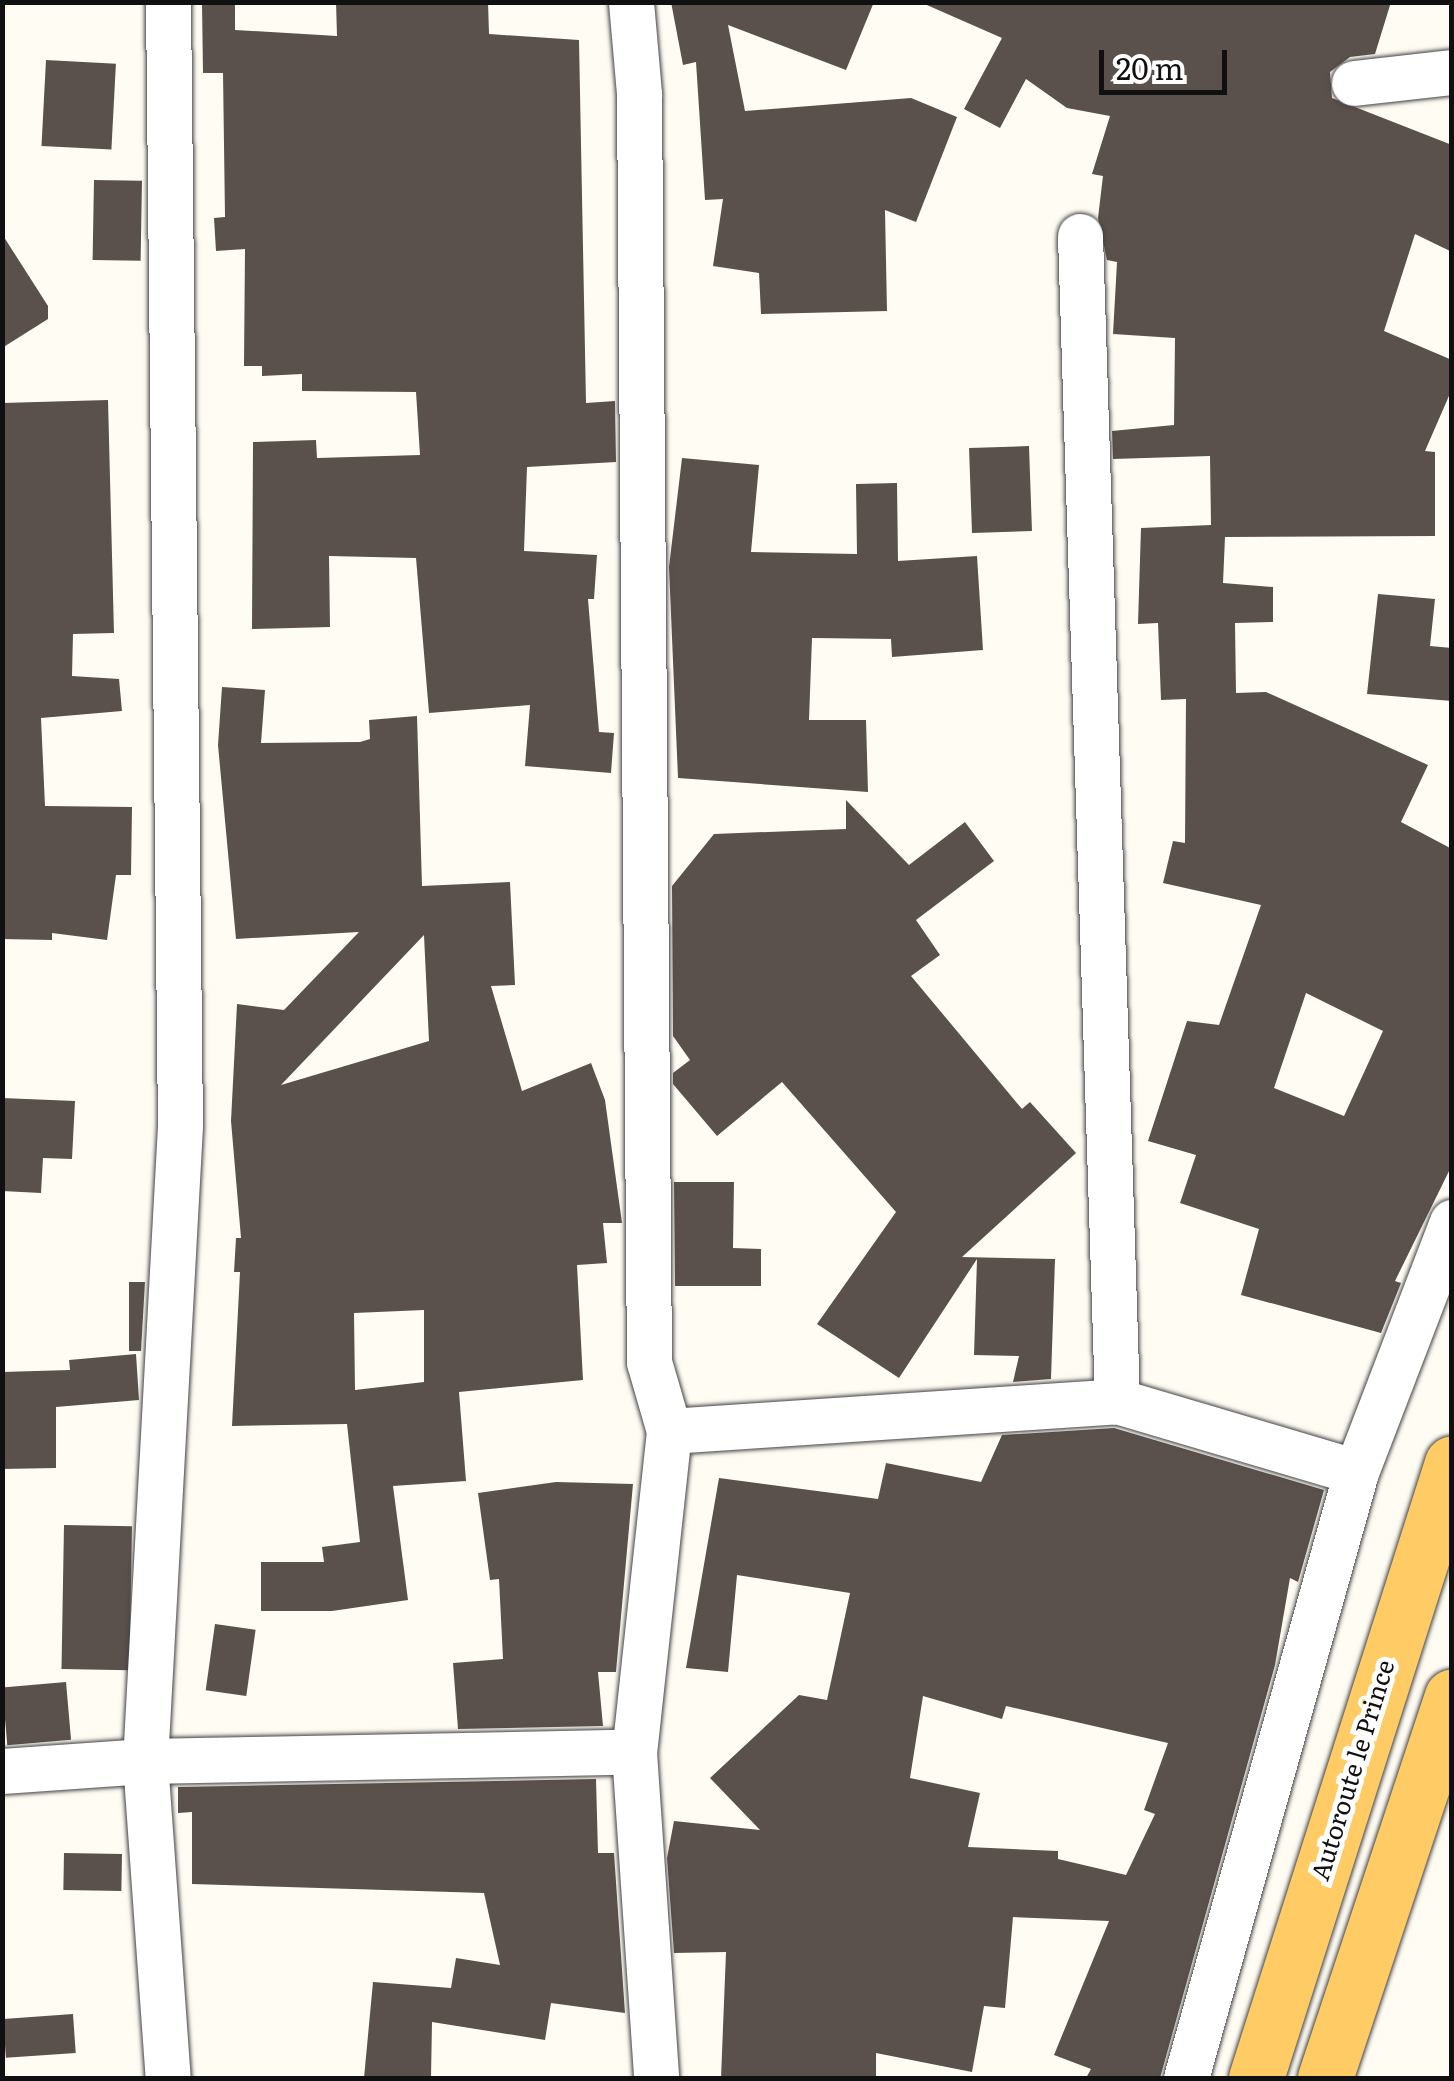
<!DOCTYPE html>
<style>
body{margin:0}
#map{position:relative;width:1454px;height:2081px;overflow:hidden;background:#fffcf4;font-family:Literata,serif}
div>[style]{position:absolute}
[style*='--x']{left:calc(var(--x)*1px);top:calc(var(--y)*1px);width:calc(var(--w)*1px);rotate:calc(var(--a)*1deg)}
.building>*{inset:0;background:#5a504c;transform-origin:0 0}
.roads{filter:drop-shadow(0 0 2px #434343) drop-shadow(0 0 2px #434343)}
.street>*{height:45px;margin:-22.5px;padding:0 22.5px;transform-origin:22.5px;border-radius:22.5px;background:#fff}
.primary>*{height:55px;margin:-27.5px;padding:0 27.5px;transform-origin:27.5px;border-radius:27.5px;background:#ffcb64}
span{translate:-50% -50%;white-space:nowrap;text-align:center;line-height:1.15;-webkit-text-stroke:10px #fff;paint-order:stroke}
.street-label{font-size:25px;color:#101010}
.frame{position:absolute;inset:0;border:5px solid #101010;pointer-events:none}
.scale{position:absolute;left:1099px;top:50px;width:128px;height:45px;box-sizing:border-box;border:5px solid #101010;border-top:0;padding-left:12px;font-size:30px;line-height:35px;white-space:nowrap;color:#101010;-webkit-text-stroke:8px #fff;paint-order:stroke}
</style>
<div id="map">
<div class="building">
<div style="clip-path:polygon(336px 2px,488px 2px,489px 34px,579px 40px,586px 403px,615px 401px,616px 462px,527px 467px,524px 551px,597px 555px,594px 599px,588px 599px,599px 732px,614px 733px,611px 773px,525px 766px,530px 705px,429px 713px,416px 558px,329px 556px,330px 627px,252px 629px,253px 442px,316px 440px,317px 458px,420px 455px,416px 392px,302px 391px,302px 374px,262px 376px,262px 366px,244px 366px,245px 249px,216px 251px,214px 218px,225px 217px,223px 73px,203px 73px,202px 5px,235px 5px,235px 30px,337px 36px)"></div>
<div style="clip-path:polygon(671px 2px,874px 2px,846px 70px,728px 25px,745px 111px,911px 98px,957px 117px,916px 222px,885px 210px,887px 311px,761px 314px,759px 273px,713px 266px,723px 199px,705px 200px,696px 62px,683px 65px)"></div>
<div style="clip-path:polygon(evenodd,920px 2px,1391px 2px,1375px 54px,1350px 57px,1330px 72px,1332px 98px,1452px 145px,1452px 252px,1415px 234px,1384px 331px,1452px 360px,1452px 389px,1425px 451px,1435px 452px,1435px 536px,1225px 537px,1223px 583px,1273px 587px,1273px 622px,1235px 623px,1236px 693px,1266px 692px,1428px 765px,1401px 822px,1452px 849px,1452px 1165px,1395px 1281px,1401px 1283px,1381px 1333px,1241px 1295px,1259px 1229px,1180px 1203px,1196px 1155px,1148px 1141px,1187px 1021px,1219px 1025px,1261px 905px,1163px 883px,1173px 841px,1185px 843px,1186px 699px,1161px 700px,1158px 623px,1138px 624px,1141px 528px,1211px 525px,1210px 456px,1113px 459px,1112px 431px,1174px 425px,1175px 338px,1113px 334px,1117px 262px,1107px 260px,1098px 218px,1103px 176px,1092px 174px,1110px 116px,1067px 108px,1026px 79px,1000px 128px,964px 109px,1002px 38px,920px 2px,1306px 993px,1383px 1031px,1344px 1116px,1274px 1088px,1306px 993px)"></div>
<div style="left:46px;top:60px;width:70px;height:86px;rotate:3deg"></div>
<div style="left:94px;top:180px;width:48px;height:80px;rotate:1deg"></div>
<div style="clip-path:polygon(2px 234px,48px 306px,48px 319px,2px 348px)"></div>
<div style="clip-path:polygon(108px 400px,114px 633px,73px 634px,72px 676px,119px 679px,122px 711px,41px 718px,45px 806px,132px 807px,131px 875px,116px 875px,107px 940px,52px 933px,52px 940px,2px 939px,2px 403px)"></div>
<div style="left:1029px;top:446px;width:85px;height:60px;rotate:88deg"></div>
<div style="clip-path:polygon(682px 458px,759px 465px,751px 552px,857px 554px,856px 484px,897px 483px,898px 561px,977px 556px,983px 650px,892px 657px,891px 639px,812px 638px,809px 720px,866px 720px,868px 792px,678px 778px,669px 567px)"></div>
<div style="clip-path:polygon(1378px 594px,1435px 599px,1430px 646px,1452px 648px,1452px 701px,1367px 694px)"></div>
<div style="clip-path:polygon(evenodd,222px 687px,265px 690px,261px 743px,360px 742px,370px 739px,369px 720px,417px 716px,422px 886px,510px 882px,515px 985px,491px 986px,522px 1091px,591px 1063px,605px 1100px,622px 1223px,603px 1223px,607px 1263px,577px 1265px,583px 1380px,459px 1392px,466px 1481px,393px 1486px,408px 1600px,332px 1611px,261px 1611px,261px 1562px,324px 1562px,322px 1547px,360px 1542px,347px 1424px,232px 1426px,240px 1272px,234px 1272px,236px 1238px,241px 1238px,231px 1121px,237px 1004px,284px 1010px,359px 932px,236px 939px,218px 745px,222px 687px,424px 935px,429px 1041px,281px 1085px,424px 935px,222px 687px,424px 1310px,424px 1382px,355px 1390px,354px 1313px,424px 1310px)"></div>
<div style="clip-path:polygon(846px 800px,909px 865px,965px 822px,994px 861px,916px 920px,940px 955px,911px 976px,1022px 1109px,1030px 1102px,1076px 1153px,962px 1257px,1055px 1259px,1051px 1379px,1013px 1382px,1019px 1356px,974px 1355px,977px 1259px,899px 1378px,817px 1324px,896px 1212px,782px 1082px,717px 1136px,673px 1084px,673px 1073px,690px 1060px,673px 1036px,672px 886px,714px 834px,846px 829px)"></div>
<div style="clip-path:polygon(2px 1098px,75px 1101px,72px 1159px,43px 1158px,41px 1193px,2px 1191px)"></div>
<div style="clip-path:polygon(674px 1182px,734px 1182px,733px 1248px,761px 1249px,761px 1286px,675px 1286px)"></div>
<div style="clip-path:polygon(129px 1282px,145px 1282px,141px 1351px,129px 1351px)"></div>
<div style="clip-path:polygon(136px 1354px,139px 1400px,56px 1407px,56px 1468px,2px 1469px,2px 1372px,70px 1370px,69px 1360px)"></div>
<div style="clip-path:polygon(evenodd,1114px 1428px,1324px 1490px,1298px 1582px,1290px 1578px,1275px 1665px,1160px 2078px,1086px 2078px,1091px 2069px,1054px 2055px,1109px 1921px,1013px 1917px,1005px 2008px,984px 2006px,972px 2072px,876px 2053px,876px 2078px,721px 2078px,726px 1952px,674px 1953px,667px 1858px,674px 1821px,760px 1830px,710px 1778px,799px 1695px,827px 1700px,850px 1593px,737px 1575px,728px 1672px,686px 1668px,719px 1478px,878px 1499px,886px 1463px,981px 1482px,1002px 1435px,1114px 1428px,923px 1696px,1002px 1719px,1006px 1706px,1168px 1743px,1144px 1810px,1155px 1814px,1126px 1875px,1058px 1859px,1058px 1851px,968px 1847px,980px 1793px,910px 1778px,923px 1696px)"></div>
<div style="clip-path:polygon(556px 1482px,633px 1484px,616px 1672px,598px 1672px,603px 1726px,458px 1729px,453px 1663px,503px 1659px,499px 1579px,490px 1580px,478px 1493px)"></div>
<div style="left:64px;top:1525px;width:68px;height:144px;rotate:1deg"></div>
<div style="left:215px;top:1624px;width:41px;height:67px;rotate:8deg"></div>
<div style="left:66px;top:1682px;width:58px;height:64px;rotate:85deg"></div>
<div style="clip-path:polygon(596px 1779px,598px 1853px,614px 1853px,625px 2013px,551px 2003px,545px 2040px,432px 2022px,431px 2078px,364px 2078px,373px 1982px,451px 1988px,456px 1958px,500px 1965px,484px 1893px,192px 1884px,192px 1812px,178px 1813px,178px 1787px)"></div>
<div style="left:64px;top:1853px;width:58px;height:37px;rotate:1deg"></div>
<div style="left:73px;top:2014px;width:39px;height:70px;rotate:86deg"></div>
</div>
<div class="roads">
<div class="street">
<div style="--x:168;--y:2;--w:1124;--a:89.39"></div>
<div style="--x:180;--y:1126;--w:636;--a:93.15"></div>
<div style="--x:145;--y:1761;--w:318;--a:85.9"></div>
<div style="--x:631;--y:2;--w:92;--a:85"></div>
<div style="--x:639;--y:94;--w:1268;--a:89.55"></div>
<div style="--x:649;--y:1362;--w:72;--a:73.8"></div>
<div style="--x:669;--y:1431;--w:323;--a:96.2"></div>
<div style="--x:634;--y:1752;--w:327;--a:86.1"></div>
<div style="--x:1354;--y:83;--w:99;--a:-6.4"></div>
<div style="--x:1080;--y:236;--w:1166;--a:88.18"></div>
<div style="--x:669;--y:1431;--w:449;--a:-3.8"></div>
<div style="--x:1117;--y:1401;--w:249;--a:16.5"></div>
<div style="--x:2;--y:1771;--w:143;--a:-4"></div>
<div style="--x:145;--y:1761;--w:489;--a:-1.1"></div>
<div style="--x:1186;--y:2078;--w:629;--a:-74.33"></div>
<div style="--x:1356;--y:1472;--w:268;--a:-69"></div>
</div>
<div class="primary">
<div style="--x:1256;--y:2078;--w:645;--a:-72.32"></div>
<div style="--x:1325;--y:2078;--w:402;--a:-71.6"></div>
</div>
</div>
<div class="street-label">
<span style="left:1352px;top:1770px;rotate:-73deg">Autoroute le Prince</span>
</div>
<div class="frame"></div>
<div class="scale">20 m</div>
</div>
